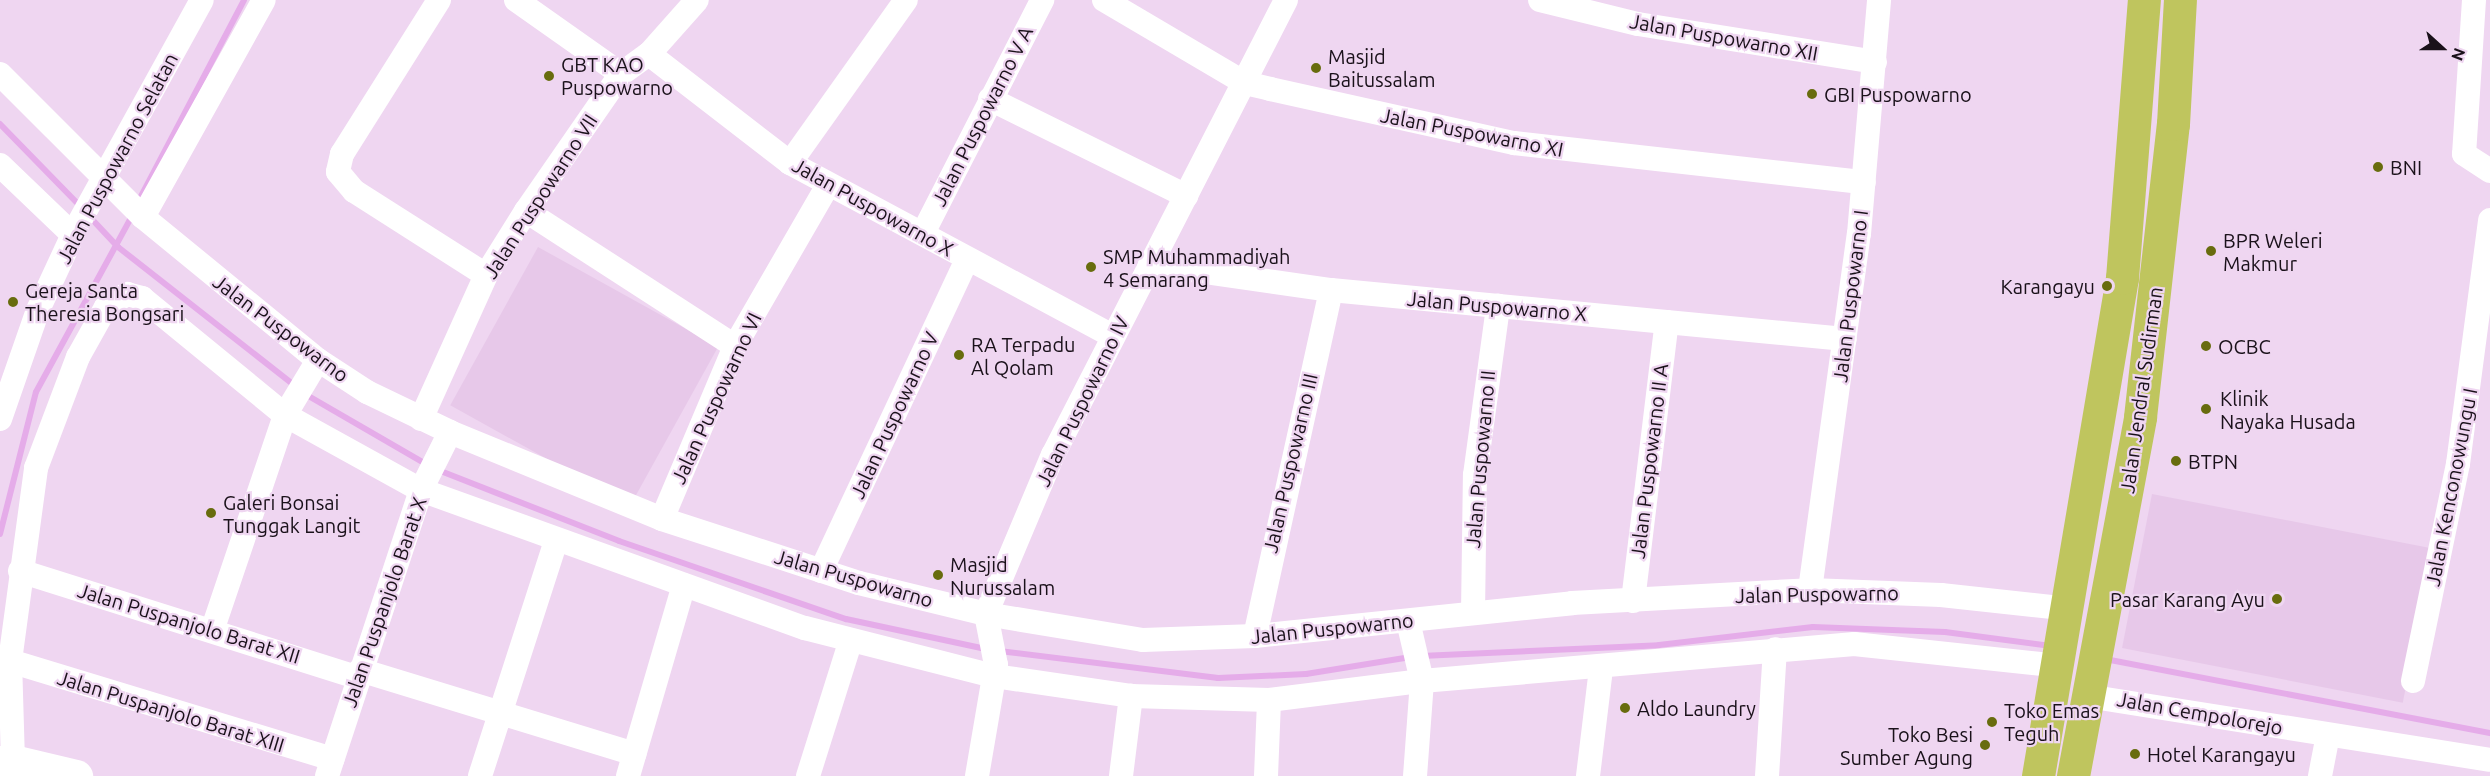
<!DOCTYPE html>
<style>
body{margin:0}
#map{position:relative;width:2490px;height:776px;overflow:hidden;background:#efd6f1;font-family:Ubuntu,sans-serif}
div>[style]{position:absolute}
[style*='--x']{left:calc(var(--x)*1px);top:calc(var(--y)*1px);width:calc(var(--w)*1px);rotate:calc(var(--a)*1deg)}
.built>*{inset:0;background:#e7c8e9;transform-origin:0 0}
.stream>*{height:6px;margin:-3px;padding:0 3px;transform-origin:3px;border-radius:3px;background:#e5ace9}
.street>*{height:24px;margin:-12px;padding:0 12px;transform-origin:12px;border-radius:12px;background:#fff}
.secondary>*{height:33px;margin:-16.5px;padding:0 16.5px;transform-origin:16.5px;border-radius:16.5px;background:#fff}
.highway>*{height:33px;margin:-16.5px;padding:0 16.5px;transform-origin:16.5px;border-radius:16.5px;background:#bfc55e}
.dots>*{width:16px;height:16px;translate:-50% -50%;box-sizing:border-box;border:3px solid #efd6f1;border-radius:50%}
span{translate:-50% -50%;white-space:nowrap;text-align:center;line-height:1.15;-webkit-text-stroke:4.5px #efd6f1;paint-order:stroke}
.street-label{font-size:20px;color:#1a111a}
.poi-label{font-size:20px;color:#1a111a}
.left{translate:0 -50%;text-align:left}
.right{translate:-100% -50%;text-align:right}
.north{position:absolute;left:2412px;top:18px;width:60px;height:60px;-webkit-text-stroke:4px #efd6f1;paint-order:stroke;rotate:111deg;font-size:16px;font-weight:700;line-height:24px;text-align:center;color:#1a111a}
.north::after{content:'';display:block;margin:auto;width:21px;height:27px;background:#1a111a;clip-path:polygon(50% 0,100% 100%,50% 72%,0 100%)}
</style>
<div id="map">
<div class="built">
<div style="left:538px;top:247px;width:206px;height:181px;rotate:29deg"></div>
<div style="left:2152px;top:494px;width:286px;height:157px;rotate:11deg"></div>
</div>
<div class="stream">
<div style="--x:0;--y:124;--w:116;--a:45.7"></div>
<div style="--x:137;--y:204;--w:230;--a:-62.3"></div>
<div style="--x:88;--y:215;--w:44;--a:46.8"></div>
<div style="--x:118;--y:247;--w:225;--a:38.1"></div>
<div style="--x:305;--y:394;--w:143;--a:30.1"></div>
<div style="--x:438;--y:470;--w:194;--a:21.4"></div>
<div style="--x:619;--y:541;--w:240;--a:19"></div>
<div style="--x:846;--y:619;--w:143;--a:12.1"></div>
<div style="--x:0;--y:534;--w:146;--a:-75.8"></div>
<div style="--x:36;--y:392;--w:200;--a:-61.4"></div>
<div style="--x:999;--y:651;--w:221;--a:7"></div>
<div style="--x:1218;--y:678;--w:88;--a:-2.6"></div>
<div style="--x:1306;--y:674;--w:106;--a:-9.2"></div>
<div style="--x:1421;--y:656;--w:238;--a:-2.6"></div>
<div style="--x:1659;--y:645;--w:155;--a:-6.7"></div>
<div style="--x:1813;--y:627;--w:132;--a:2.2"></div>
<div style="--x:1945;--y:632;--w:107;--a:7.5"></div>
<div style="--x:2105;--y:659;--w:392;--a:10.9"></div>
</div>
<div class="street">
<div style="--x:439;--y:0;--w:182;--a:122.2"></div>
<div style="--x:342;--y:154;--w:18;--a:103"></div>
<div style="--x:338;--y:172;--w:25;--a:50"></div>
<div style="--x:354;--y:191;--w:156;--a:32.5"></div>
<div style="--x:516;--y:0;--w:128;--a:35.2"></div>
<div style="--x:1104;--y:0;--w:164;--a:30.5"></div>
<div style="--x:1245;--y:83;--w:26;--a:13"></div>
<div style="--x:1270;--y:89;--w:250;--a:12.5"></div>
<div style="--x:1514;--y:143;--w:352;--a:6.4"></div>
<div style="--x:1540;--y:0;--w:101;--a:13.8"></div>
<div style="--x:1638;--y:24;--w:240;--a:9.1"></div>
<div style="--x:2474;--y:0;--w:154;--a:93.7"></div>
<div style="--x:2464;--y:154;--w:31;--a:33"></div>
<div style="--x:649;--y:54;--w:178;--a:37.7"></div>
<div style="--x:790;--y:163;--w:366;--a:28.2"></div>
<div style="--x:0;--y:74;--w:202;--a:45"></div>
<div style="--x:143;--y:217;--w:226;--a:39.3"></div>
<div style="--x:318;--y:360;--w:59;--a:33.1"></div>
<div style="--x:367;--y:392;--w:92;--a:25.7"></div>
<div style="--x:450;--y:432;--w:229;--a:22.3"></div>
<div style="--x:662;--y:519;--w:207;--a:18"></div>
<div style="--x:859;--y:583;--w:131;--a:13.7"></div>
<div style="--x:986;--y:614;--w:159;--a:9.4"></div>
<div style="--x:1143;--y:640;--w:112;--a:-2"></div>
<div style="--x:1255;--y:636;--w:319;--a:-5.9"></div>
<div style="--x:1572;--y:603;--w:238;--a:-3.1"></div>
<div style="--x:1810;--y:590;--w:131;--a:2.2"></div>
<div style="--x:1941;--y:595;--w:129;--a:6.2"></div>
<div style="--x:990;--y:99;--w:219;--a:26.3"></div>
<div style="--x:790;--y:163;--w:200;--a:-54.6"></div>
<div style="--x:0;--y:165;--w:101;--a:43.8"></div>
<div style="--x:526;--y:211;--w:249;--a:32.9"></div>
<div style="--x:143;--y:217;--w:248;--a:-60.9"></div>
<div style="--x:923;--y:233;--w:262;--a:-62.9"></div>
<div style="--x:1150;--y:264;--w:183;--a:8.2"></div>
<div style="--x:1331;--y:290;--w:516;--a:5.45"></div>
<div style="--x:0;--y:419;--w:115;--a:-70.8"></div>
<div style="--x:38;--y:310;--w:90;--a:-65.1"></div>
<div style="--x:76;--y:228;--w:260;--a:-61.1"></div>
<div style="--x:421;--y:419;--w:158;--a:-65.7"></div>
<div style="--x:486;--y:275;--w:75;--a:-58"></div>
<div style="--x:526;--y:211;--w:167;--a:-55.3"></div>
<div style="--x:621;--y:74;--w:34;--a:-36"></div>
<div style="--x:649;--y:54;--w:72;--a:-48.4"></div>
<div style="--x:662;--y:519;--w:188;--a:-67.1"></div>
<div style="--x:735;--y:346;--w:186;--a:-60"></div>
<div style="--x:20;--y:571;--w:353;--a:17.5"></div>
<div style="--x:821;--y:571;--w:344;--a:-64.9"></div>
<div style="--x:1810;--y:590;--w:359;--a:-82.2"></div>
<div style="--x:1859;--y:234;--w:235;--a:-85.1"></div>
<div style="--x:1633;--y:601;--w:281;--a:-83.1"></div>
<div style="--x:1473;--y:613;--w:138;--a:-89.2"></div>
<div style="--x:1475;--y:475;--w:171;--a:-82.2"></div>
<div style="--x:1408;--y:621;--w:62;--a:76.9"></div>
<div style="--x:1422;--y:681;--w:95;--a:94.2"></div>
<div style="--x:213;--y:628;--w:225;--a:-71.3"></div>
<div style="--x:285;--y:415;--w:64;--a:-59"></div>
<div style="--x:1255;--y:636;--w:354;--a:-77.6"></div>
<div style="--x:10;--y:661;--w:337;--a:16.9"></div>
<div style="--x:360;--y:670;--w:287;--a:17"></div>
<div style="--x:2413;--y:681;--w:222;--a:-78.3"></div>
<div style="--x:2458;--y:464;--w:246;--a:-82.5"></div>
<div style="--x:2087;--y:696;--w:408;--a:9"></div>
<div style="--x:0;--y:758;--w:13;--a:13"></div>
<div style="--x:13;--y:761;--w:100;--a:-91.7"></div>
<div style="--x:10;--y:661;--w:195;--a:-82.3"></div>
<div style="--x:36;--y:468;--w:119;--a:-69.3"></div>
<div style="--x:78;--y:357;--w:57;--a:-60.8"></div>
<div style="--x:106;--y:307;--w:25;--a:-32"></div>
<div style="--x:127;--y:294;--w:16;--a:15"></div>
<div style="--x:142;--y:298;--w:185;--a:39.3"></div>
<div style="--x:285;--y:415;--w:155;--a:28.9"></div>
<div style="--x:421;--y:490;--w:408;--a:19.8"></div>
<div style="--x:805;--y:628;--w:195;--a:14.3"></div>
<div style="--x:994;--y:676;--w:138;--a:8.3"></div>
<div style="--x:1131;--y:696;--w:138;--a:1.7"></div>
<div style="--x:1269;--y:700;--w:154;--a:-7.1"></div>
<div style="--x:1422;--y:681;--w:434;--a:-4.9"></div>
<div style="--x:1854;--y:644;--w:206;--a:6.1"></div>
<div style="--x:327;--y:776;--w:301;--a:-71.8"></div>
<div style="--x:421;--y:490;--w:65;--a:-63.4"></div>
<div style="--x:480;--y:776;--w:248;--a:-72.1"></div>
<div style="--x:628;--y:776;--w:199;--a:-73.7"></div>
<div style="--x:808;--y:776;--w:139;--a:-72.5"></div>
<div style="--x:977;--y:776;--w:113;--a:-80.3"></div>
<div style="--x:996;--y:665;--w:52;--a:-101.1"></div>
<div style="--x:986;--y:614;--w:173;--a:-67.2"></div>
<div style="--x:1053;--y:455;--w:511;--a:-62.88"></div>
<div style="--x:1121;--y:776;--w:81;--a:-82.9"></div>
<div style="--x:1266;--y:776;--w:76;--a:-87.7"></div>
<div style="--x:1588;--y:776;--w:108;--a:-83.1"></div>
<div style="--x:1767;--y:776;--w:127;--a:-86.4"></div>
<div style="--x:2320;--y:776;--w:42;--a:-79"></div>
</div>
<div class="secondary">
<div style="--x:13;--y:776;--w:15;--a:-90"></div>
<div style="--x:13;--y:761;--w:65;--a:13.4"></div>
</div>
<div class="highway">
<div style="--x:2038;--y:776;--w:505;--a:-80.43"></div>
<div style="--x:2122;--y:278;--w:279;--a:-85.5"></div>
<div style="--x:2073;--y:776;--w:365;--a:-79.4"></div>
<div style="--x:2140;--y:417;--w:295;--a:-83.6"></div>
<div style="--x:2173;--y:124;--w:124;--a:-86.8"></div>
</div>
<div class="dots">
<div style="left:1316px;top:68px;background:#686c0e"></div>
<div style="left:549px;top:76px;background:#686c0e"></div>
<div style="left:1812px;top:94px;background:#686c0e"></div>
<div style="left:2378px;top:167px;background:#686c0e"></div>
<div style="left:2211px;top:251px;background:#686c0e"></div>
<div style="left:1091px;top:267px;background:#686c0e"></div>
<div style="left:2107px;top:286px;background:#686c0e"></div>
<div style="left:13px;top:302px;background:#686c0e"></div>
<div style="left:2206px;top:346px;background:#686c0e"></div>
<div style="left:959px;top:355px;background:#686c0e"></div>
<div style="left:2206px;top:409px;background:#686c0e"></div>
<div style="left:2176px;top:461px;background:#686c0e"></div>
<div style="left:211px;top:513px;background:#686c0e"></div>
<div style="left:938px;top:575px;background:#686c0e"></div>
<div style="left:2277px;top:599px;background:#686c0e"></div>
<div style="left:1625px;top:708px;background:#686c0e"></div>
<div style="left:1992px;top:722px;background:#686c0e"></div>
<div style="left:1985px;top:745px;background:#686c0e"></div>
<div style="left:2135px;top:754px;background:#686c0e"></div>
</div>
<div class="street-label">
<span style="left:1724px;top:37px;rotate:10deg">Jalan Puspowarno XII</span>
<span style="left:982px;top:116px;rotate:-63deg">Jalan Puspowarno V A</span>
<span style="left:1472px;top:132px;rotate:11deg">Jalan Puspowarno XI</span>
<span style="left:117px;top:158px;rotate:-62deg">Jalan Puspowarno Selatan</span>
<span style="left:540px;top:196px;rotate:-57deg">Jalan Puspowarno VII</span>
<span style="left:873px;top:207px;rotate:29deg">Jalan Puspowarno X</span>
<span style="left:1850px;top:296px;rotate:-83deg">Jalan Puspowarno I</span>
<span style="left:1497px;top:306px;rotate:5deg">Jalan Puspowarno X</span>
<span style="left:281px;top:328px;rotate:37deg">Jalan Puspowarno</span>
<span style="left:2141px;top:390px;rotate:-82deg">Jalan Jendral Sudirman</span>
<span style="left:716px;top:398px;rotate:-65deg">Jalan Puspowarno VI</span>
<span style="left:1082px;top:401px;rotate:-64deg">Jalan Puspowarno IV</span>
<span style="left:894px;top:415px;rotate:-65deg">Jalan Puspowarno V</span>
<span style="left:1480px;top:459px;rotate:-85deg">Jalan Puspowarno II</span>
<span style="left:1649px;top:461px;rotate:-83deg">Jalan Puspowarno II A</span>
<span style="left:1290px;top:463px;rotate:-77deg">Jalan Puspowarno III</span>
<span style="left:2451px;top:487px;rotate:-79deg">Jalan Kenconowungu I</span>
<span style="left:854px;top:578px;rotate:16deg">Jalan Puspowarno</span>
<span style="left:1817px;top:594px;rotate:-1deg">Jalan Puspowarno</span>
<span style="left:384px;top:602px;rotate:-71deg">Jalan Puspanjolo Barat X</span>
<span style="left:189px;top:623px;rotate:17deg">Jalan Puspanjolo Barat XII</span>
<span style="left:1332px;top:628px;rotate:-6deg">Jalan Puspowarno</span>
<span style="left:171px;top:711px;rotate:17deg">Jalan Puspanjolo Barat XIII</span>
<span style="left:2200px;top:713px;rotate:10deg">Jalan Cempolorejo</span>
</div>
<div class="poi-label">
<span class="left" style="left:1328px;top:68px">Masjid<br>Baitussalam</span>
<span class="left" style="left:561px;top:76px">GBT KAO<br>Puspowarno</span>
<span class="left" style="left:1824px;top:94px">GBI Puspowarno</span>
<span class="left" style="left:2390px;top:167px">BNI</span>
<span class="left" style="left:2223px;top:252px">BPR Weleri<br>Makmur</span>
<span class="left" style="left:1103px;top:268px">SMP Muhammadiyah<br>4 Semarang</span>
<span class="right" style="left:2095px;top:286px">Karangayu</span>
<span class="left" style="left:25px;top:302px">Gereja Santa<br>Theresia Bongsari</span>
<span class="left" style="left:971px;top:356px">RA Terpadu<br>Al Qolam</span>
<span class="left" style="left:2218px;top:346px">OCBC</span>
<span class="left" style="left:2220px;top:410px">Klinik<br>Nayaka Husada</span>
<span class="left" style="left:2188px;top:461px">BTPN</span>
<span class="left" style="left:223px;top:514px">Galeri Bonsai<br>Tunggak Langit</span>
<span class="left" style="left:950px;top:576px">Masjid<br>Nurussalam</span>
<span class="right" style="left:2265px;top:599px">Pasar Karang Ayu</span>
<span class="left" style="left:1637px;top:708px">Aldo Laundry</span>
<span class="left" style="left:2004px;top:722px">Toko Emas<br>Teguh</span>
<span class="right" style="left:1973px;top:746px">Toko Besi<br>Sumber Agung</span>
<span class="left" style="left:2147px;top:754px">Hotel Karangayu</span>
</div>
<div class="north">N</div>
</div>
